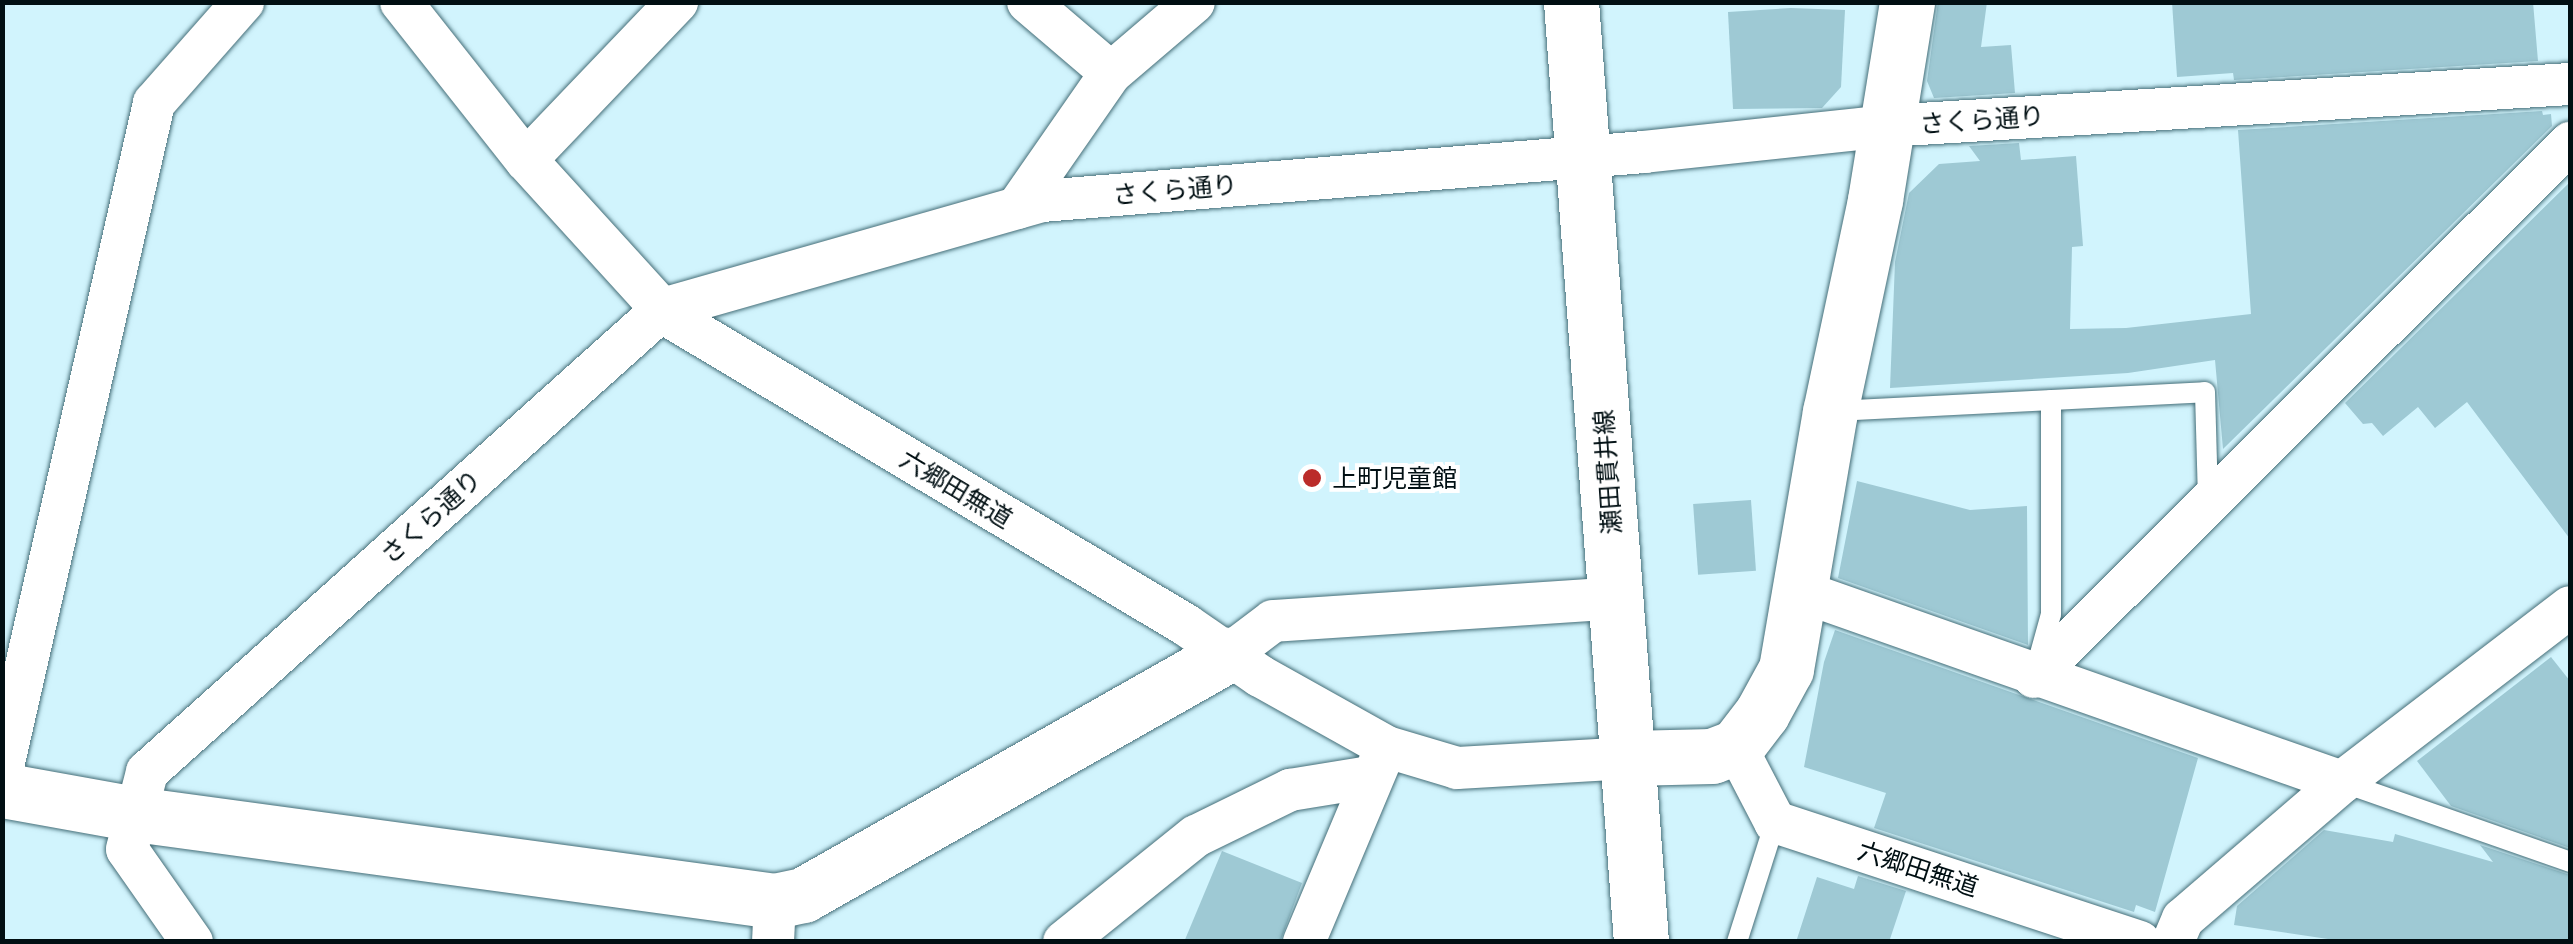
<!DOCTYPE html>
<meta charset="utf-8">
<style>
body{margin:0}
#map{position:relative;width:2573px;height:944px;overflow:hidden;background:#d1f4fd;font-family:"PT Sans","Noto Sans JP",sans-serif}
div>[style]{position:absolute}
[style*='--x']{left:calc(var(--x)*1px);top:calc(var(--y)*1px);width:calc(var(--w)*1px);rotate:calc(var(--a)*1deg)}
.building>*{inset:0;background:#9ec9d4;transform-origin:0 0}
.roads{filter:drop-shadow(0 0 2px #456e78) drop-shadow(0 0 2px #456e78)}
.lane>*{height:20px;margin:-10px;padding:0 10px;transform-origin:10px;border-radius:10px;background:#fff}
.street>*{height:42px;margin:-21px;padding:0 21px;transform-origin:21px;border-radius:21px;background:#fff}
.secondary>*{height:55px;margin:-27.5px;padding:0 27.5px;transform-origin:27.5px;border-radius:27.5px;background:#fff}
.dots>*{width:28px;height:28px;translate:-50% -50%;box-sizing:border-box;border:5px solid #fff;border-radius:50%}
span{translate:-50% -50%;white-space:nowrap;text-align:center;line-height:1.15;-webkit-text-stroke:8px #fff;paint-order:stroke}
.street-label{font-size:25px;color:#010f13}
.poi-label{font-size:25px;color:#010f13}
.left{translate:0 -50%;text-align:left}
.frame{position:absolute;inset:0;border:5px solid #010f13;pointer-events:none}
</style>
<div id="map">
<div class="building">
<div style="clip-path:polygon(1938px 2px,1987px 2px,1981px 47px,2011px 45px,2015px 93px,1934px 98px,1927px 81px)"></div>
<div style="clip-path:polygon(2172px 2px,2533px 2px,2538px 61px,2234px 80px,2233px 73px,2177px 77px)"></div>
<div style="clip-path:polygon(1791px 8px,1845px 10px,1841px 87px,1822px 108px,1733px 109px,1728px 12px)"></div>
<div style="clip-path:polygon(2542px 111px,2543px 115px,2551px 114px,2552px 126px,2223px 449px,2215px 360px,2128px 373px,1890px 388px,1895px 262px,1909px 193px,1939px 164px,1980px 161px,1969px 146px,2019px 143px,2021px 160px,2076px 156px,2083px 246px,2072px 247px,2070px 329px,2126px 328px,2251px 314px,2238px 130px)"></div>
<div style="clip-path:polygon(2570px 182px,2570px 539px,2467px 402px,2435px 428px,2418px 407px,2383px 436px,2372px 423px,2363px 424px,2345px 403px)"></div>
<div style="clip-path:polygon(1857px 481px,1970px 510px,2027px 506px,2028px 645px,1838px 578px)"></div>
<div style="left:1751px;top:500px;width:71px;height:58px;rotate:86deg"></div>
<div style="clip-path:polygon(1835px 630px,2198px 758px,2155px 912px,2136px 905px,2134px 912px,1874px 828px,1886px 793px,1804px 767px,1824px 662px)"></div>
<div style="clip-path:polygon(2551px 657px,2570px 681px,2570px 848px,2451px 806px,2417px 761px)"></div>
<div style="clip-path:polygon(2324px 830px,2393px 842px,2395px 834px,2493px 862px,2480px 845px,2570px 875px,2570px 942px,2348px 942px,2234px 925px,2237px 906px)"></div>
<div style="clip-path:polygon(1222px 851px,1302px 883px,1280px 942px,1184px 942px)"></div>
<div style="clip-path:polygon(1858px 876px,1906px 891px,1889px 942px,1796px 942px,1817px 877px,1854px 889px)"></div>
</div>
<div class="roads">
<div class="lane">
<div style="--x:1835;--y:411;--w:370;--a:-2.9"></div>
<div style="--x:2205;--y:392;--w:106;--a:88.4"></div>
<div style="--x:2038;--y:661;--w:49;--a:-74.5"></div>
<div style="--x:2051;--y:614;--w:214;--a:-90"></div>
<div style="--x:2342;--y:782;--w:242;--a:19.3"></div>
<div style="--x:1737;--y:942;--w:126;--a:-72.4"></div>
</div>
<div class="street">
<div style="--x:401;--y:2;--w:201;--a:51.7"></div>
<div style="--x:526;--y:160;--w:210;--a:47.7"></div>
<div style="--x:667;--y:315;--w:605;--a:30.85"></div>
<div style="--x:1186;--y:625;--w:90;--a:34.6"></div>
<div style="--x:1260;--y:676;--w:145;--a:29.2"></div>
<div style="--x:1387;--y:747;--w:73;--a:16.7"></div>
<div style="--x:1457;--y:768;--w:172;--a:-3.3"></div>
<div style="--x:1028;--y:2;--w:109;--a:40.5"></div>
<div style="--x:526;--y:160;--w:219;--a:-46.3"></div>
<div style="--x:1017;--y:208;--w:165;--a:-55.2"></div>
<div style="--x:1111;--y:73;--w:109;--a:-40.5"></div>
<div style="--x:1800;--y:591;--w:575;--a:19.41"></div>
<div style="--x:2342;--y:782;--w:287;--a:-37.5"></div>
<div style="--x:1228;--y:655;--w:56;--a:-37.1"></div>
<div style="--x:1273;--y:621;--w:345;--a:-3.8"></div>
<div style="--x:2034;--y:677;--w:757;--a:-44.89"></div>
<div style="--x:1736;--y:747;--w:85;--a:62.5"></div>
<div style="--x:1775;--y:822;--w:384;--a:18.2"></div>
<div style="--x:2;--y:771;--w:685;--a:-77.18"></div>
<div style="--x:154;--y:103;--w:135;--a:-48.6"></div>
<div style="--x:192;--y:942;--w:113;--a:-125"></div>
<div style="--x:127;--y:849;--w:80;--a:-75.4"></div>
<div style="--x:147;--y:772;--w:693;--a:-41.9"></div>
<div style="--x:663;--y:309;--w:394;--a:-15.9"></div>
<div style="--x:1042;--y:201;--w:604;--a:-4.65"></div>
<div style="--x:1644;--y:152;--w:244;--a:-6.1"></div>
<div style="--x:1887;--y:126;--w:684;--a:-3.52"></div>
<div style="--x:773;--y:942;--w:41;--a:-87.2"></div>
<div style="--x:1064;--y:942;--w:169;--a:-38.8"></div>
<div style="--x:1196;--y:836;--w:105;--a:-26.1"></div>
<div style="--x:1290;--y:790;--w:81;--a:-9.2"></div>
<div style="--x:1304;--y:942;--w:202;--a:-67.2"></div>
<div style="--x:2173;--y:942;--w:25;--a:-67"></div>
<div style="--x:2183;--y:919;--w:210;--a:-40.7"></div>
</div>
<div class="secondary">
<div style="--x:1571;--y:2;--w:943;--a:85.74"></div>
<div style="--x:1629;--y:758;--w:83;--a:-1.4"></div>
<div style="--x:1712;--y:756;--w:26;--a:-21"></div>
<div style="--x:1736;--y:747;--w:43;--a:-52.6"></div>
<div style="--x:1762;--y:713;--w:50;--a:-61.4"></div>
<div style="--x:1786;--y:669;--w:261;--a:-80.3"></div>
<div style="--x:1830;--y:412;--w:217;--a:-78"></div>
<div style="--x:1875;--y:200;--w:201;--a:-80.8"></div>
<div style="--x:2;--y:790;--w:135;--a:10.2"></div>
<div style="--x:135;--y:814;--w:646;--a:7.74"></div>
<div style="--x:775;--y:901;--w:29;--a:-12"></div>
<div style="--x:803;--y:895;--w:488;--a:-29.5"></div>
</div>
</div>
<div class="dots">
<div style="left:1312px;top:478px;background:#bb2c2a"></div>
</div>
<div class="street-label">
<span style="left:1982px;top:120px;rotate:-4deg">さくら通り</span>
<span style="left:1175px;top:190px;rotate:-5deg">さくら通り</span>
<span style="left:1608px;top:472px;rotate:-94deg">瀬田貫井線</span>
<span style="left:956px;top:489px;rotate:31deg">六郷田無道</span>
<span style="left:431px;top:517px;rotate:-42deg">さくら通り</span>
<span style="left:1918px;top:869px;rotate:18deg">六郷田無道</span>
</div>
<div class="poi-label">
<span class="left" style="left:1332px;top:478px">上町児童館</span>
</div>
<div class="frame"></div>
</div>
